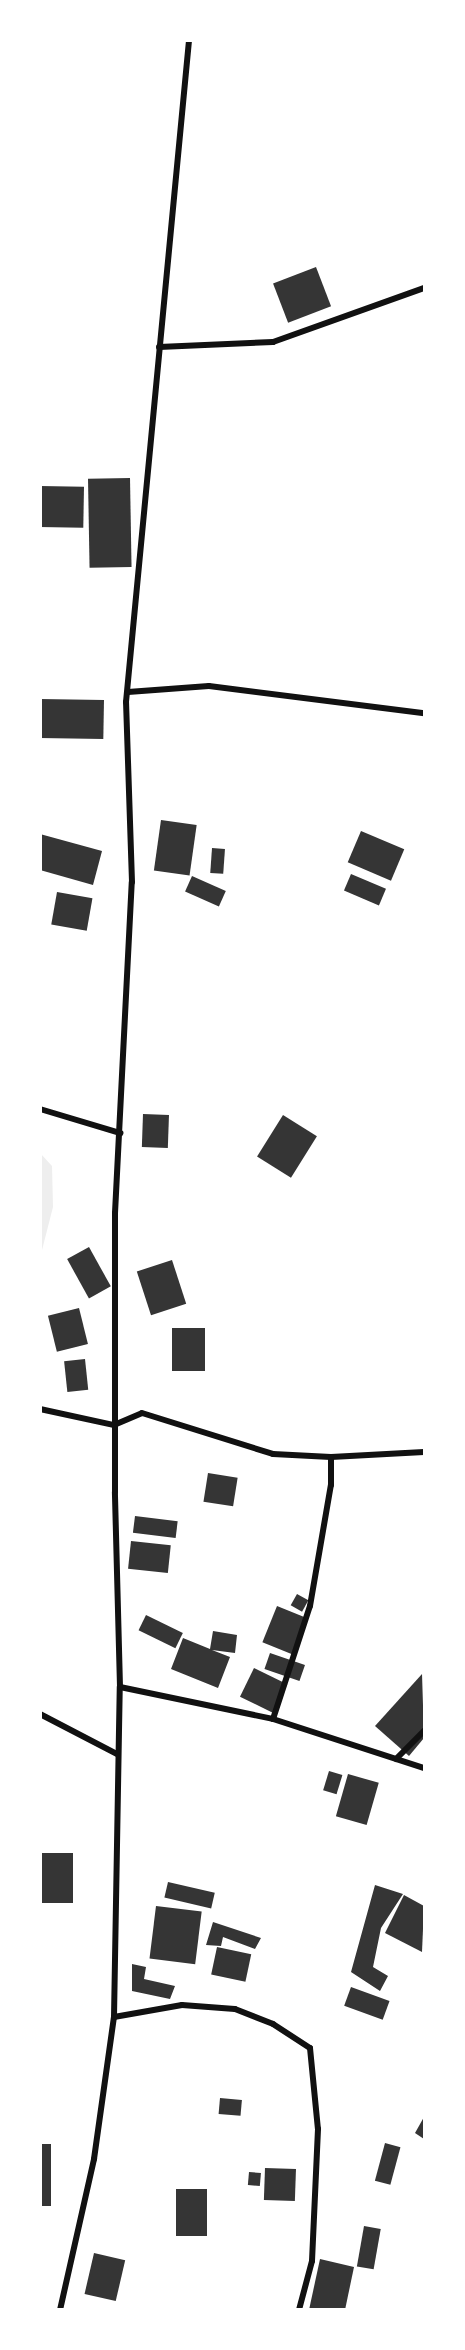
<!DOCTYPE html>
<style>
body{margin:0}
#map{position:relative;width:465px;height:2350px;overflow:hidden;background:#fff;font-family:"Roboto Condensed",sans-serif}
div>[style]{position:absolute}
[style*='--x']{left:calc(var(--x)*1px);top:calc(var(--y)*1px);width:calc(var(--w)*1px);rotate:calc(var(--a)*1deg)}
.green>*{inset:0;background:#eee}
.building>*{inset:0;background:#353535;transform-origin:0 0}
.minor>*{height:6px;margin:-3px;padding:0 3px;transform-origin:3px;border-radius:3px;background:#111}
span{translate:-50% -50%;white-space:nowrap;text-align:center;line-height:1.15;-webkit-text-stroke:4.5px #fff;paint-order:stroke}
.frame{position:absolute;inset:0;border:42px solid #fff;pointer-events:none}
</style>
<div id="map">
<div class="green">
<div style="clip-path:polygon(41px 1154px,52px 1166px,53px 1207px,41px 1254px)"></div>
</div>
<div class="building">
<div style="left:316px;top:267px;width:42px;height:46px;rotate:69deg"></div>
<div style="left:130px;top:478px;width:89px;height:42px;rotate:89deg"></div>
<div style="left:40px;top:486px;width:44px;height:41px;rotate:1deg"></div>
<div style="left:40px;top:699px;width:64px;height:39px;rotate:1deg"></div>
<div style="left:161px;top:820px;width:36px;height:51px;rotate:8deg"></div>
<div style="left:361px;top:831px;width:47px;height:34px;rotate:23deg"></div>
<div style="clip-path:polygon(40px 834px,102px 851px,93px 885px,40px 870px)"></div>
<div style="left:212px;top:848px;width:13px;height:25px;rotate:4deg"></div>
<div style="left:351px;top:874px;width:38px;height:18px;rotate:23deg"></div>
<div style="left:192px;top:876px;width:37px;height:17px;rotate:24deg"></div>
<div style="left:57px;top:892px;width:36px;height:33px;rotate:10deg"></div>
<div style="left:143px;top:1114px;width:26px;height:33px;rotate:2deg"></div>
<div style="left:283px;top:1115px;width:40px;height:49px;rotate:32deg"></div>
<div style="left:89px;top:1247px;width:45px;height:25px;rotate:61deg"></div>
<div style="left:172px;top:1260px;width:46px;height:37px;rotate:72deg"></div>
<div style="left:79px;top:1308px;width:37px;height:32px;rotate:76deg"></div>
<div style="left:172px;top:1328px;width:33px;height:43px"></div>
<div style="left:85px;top:1359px;width:31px;height:21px;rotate:84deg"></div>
<div style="left:208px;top:1473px;width:30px;height:29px;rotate:9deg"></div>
<div style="left:135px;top:1516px;width:43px;height:17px;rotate:7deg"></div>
<div style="left:131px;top:1541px;width:40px;height:28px;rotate:6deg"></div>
<div style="left:297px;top:1594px;width:13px;height:13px;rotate:29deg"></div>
<div style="left:277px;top:1606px;width:32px;height:39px;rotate:22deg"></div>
<div style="left:146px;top:1615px;width:41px;height:17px;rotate:26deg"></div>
<div style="clip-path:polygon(213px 1631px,237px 1635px,235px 1653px,212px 1650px,230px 1657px,218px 1688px,171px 1669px,183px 1638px,210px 1649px)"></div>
<div style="left:270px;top:1653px;width:37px;height:17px;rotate:19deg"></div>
<div style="left:254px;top:1668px;width:37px;height:32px;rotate:26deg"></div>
<div style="clip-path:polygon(422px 1674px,424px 1738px,409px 1756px,375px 1726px)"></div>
<div style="left:329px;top:1771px;width:14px;height:20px;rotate:17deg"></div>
<div style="left:348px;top:1774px;width:32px;height:44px;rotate:16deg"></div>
<div style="left:40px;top:1853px;width:33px;height:50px"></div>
<div style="left:168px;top:1882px;width:48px;height:16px;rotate:13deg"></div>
<div style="clip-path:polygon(375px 1885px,403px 1894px,381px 1928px,373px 1967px,388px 1976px,380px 1991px,351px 1972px)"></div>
<div style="clip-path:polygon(404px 1895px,424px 1906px,422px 1952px,385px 1933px)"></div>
<div style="left:156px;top:1906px;width:46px;height:53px;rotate:7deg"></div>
<div style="clip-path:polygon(213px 1922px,261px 1938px,255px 1949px,223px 1937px,221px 1946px,206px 1945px)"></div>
<div style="left:217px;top:1947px;width:35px;height:28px;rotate:12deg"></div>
<div style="clip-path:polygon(132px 1964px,146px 1967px,144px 1979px,175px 1986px,170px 1999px,132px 1991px)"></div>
<div style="left:351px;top:1987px;width:41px;height:20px;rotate:20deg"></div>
<div style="left:220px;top:2098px;width:22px;height:16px;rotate:5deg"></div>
<div style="clip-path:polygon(424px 2117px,424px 2139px,415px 2133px)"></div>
<div style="left:385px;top:2143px;width:16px;height:39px;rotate:15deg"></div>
<div style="left:40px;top:2144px;width:11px;height:62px"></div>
<div style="left:265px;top:2168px;width:31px;height:32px;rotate:2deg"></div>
<div style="left:249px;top:2172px;width:12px;height:13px;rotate:5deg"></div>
<div style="left:176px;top:2189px;width:31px;height:47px"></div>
<div style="left:364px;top:2226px;width:17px;height:41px;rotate:10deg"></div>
<div style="left:94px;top:2253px;width:32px;height:42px;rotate:13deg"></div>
<div style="clip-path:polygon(320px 2259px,354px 2267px,345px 2310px,309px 2310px)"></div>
</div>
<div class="minor">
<div style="--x:159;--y:347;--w:114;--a:-2.5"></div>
<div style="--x:273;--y:342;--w:160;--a:-19.7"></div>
<div style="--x:128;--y:692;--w:81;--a:-4.2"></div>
<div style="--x:209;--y:686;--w:217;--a:7.2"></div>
<div style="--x:40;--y:1109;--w:84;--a:16.7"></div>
<div style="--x:40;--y:1409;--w:76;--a:12.2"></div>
<div style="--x:114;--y:1425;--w:30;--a:-23"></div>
<div style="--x:142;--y:1413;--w:137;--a:17.4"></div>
<div style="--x:273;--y:1454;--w:58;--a:3"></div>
<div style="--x:331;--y:1457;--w:93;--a:-3.1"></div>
<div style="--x:120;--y:1687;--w:156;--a:11.8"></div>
<div style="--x:273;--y:1719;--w:159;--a:18"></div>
<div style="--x:40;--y:1714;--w:87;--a:27.5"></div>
<div style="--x:273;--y:1719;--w:119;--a:-71.9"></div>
<div style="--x:310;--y:1606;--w:123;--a:-80.2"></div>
<div style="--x:331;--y:1485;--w:28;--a:-90"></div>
<div style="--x:396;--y:1759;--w:40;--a:-45"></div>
<div style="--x:114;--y:2017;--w:69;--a:-10"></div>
<div style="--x:182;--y:2005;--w:53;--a:4.3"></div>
<div style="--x:235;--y:2009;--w:41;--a:21.5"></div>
<div style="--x:273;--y:2024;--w:44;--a:33"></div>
<div style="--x:310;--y:2048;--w:81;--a:84.4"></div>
<div style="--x:318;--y:2129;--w:132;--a:92.6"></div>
<div style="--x:312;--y:2261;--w:51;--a:104.9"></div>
<div style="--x:60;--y:2310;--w:155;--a:-77.3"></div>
<div style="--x:94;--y:2159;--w:143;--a:-82"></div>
<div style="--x:114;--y:2017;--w:330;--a:-89"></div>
<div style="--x:120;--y:1687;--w:195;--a:-91.5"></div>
<div style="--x:115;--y:1492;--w:279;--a:-90"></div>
<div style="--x:115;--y:1213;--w:331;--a:-87.1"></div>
<div style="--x:132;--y:882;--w:180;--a:-91.9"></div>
<div style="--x:126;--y:702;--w:665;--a:-84.56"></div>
</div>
<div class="frame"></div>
</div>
